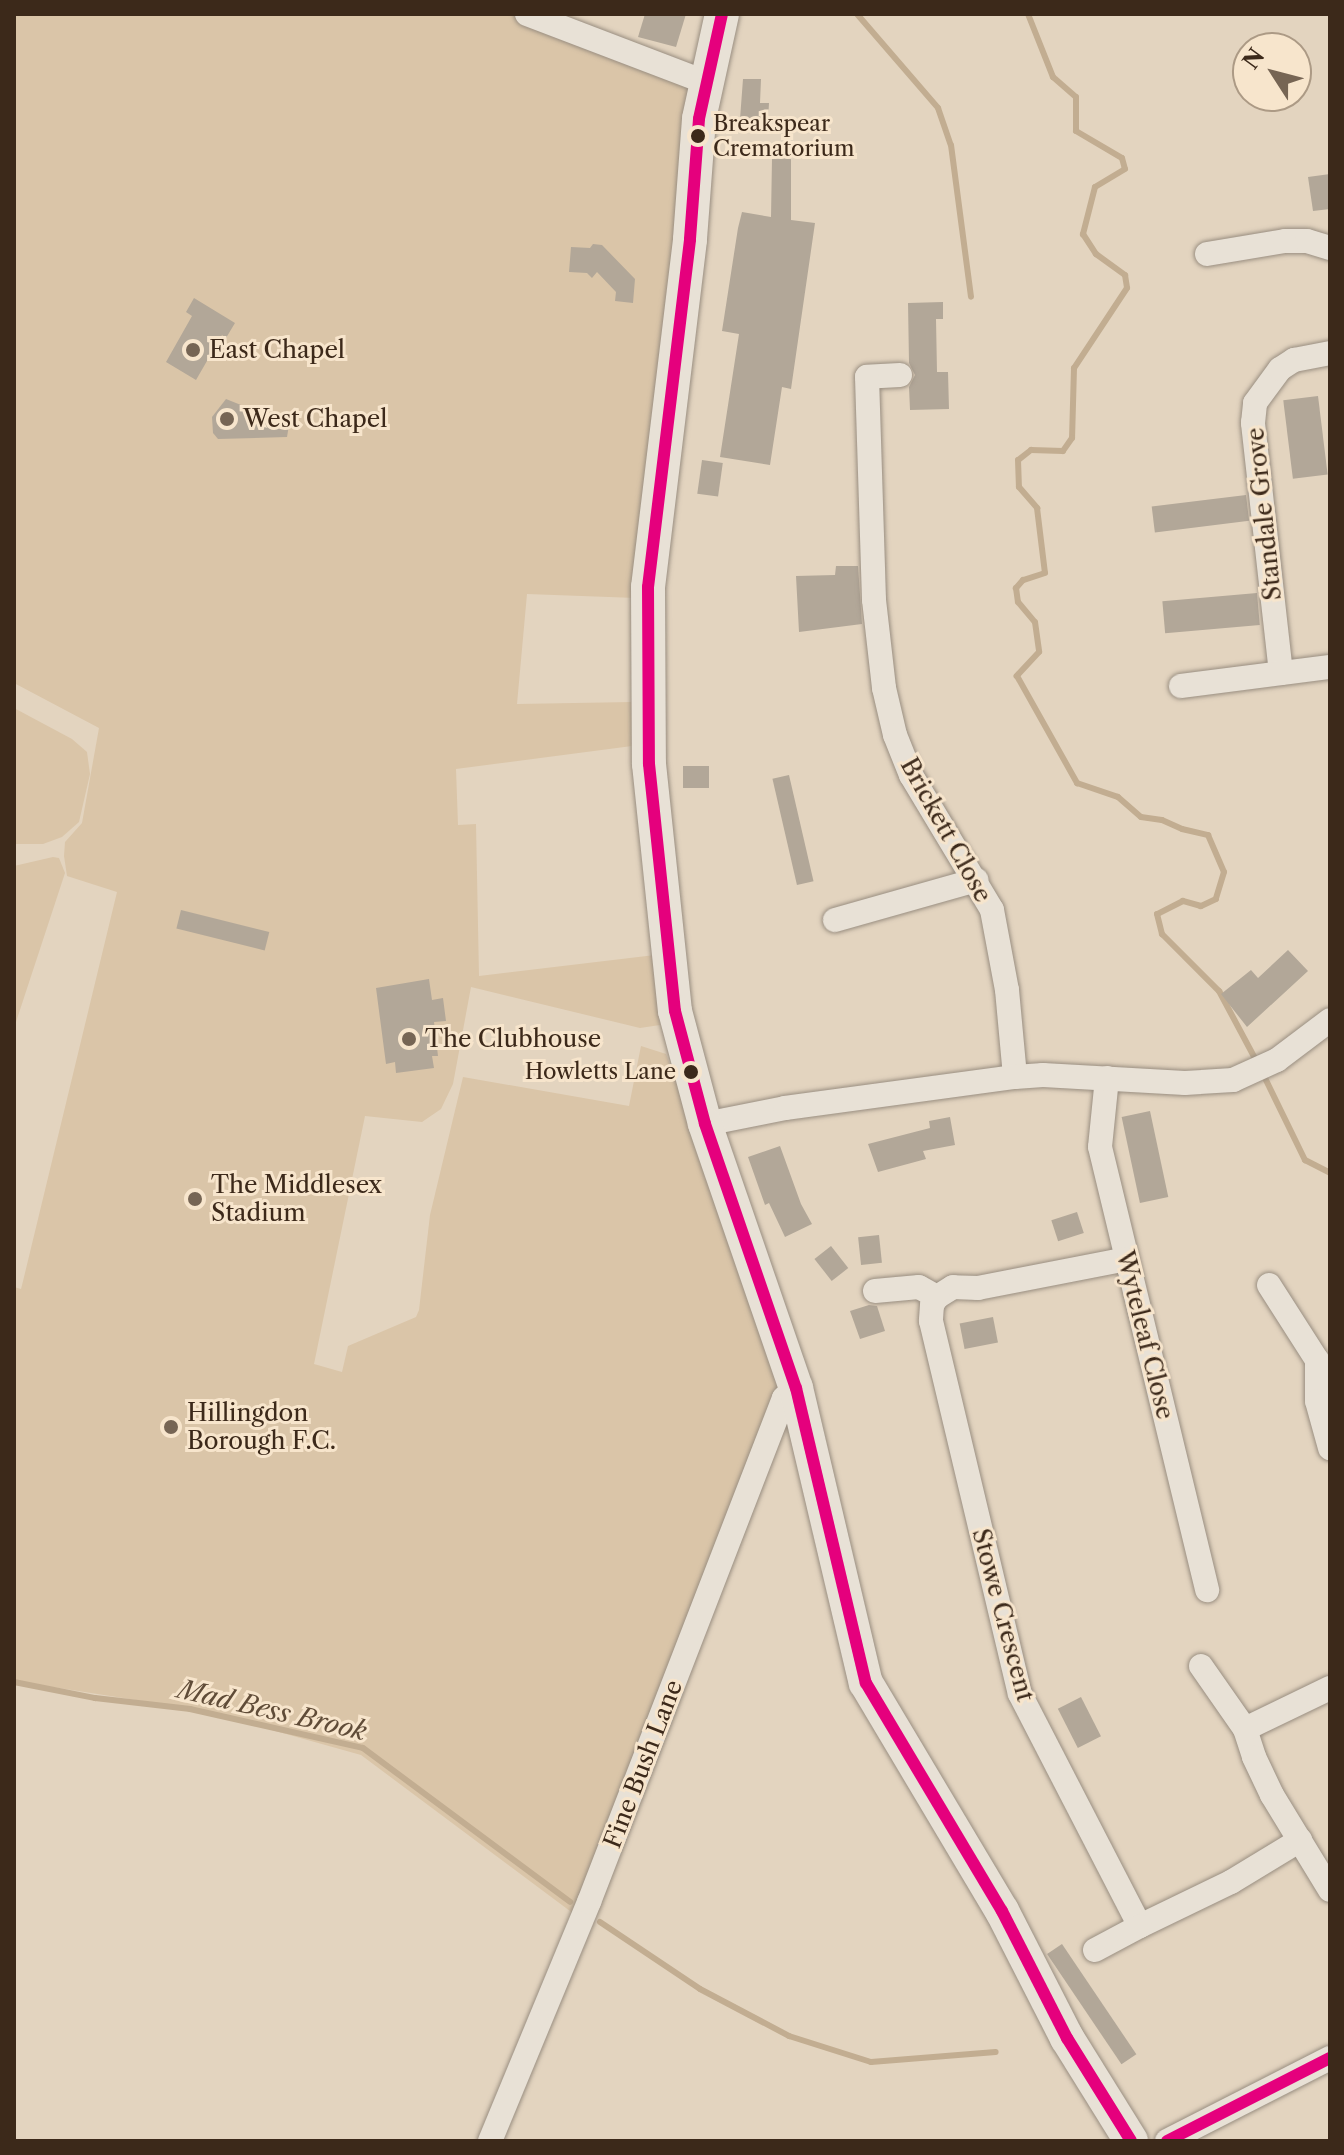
<!DOCTYPE html>
<style>
body{margin:0}
#map{position:relative;width:1344px;height:2155px;overflow:hidden;background:#e3d4bf;font-family:"Libre Caslon Text",serif}
div>[style]{position:absolute}
[style*='--x']{left:calc(var(--x)*1px);top:calc(var(--y)*1px);width:calc(var(--w)*1px);rotate:calc(var(--a)*1deg)}
.green>*{inset:0;background:#dac5a8}
.stream>*{height:6px;margin:-3px;padding:0 3px;transform-origin:3px;border-radius:3px;background:#c2ad91}
.building>*{inset:0;background:#b2a798;transform-origin:0 0}
.roads{filter:drop-shadow(0 0 2px #998e81) drop-shadow(0 0 2px #998e81)}
.street>*{height:24px;margin:-12px;padding:0 12px;transform-origin:12px;border-radius:12px;background:#e8e1d6}
.secondary>*{height:34px;margin:-17px;padding:0 17px;transform-origin:17px;border-radius:17px;background:#e8e1d6}
.bus-1>*{height:12px;margin:-6px;padding:0 6px;transform-origin:6px;border-radius:6px;background:#e5007d}
.dots>*{width:22px;height:22px;translate:-50% -50%;box-sizing:border-box;border:4px solid #f7e5cc;border-radius:50%}
span{translate:-50% -50%;white-space:nowrap;text-align:center;line-height:1.15;-webkit-text-stroke:6px #f7e5cc;paint-order:stroke}
.bus-label{font-size:22px;color:#3c291a}
.left{translate:0 -50%;text-align:left}
.right{translate:-100% -50%;text-align:right}
.poi-label{font-size:24px;color:#3c291a}
.street-label{font-size:24px;color:#3c291a}
.water-label{font-size:26px;color:#604c38;font-style:italic}
.frame{position:absolute;inset:0;border:16px solid #3c291a;pointer-events:none}
.north{position:absolute;left:1232px;top:32px;width:80px;height:80px;box-sizing:border-box;background:#f7e5cc;border:2px solid #ac9a85;border-radius:50%;rotate:306deg;font-size:22px;font-weight:700;line-height:32px;text-align:center;color:#3c291a}
.north::after{content:'';display:block;margin:auto;width:28px;height:36px;background:#766554;clip-path:polygon(50% 0,100% 100%,50% 72%,0 100%)}
</style>
<div id="map">
<div class="green">
<div style="clip-path:polygon(14px 14px,508px 14px,699px 87px,636px 598px,527px 594px,517px 704px,632px 702px,632px 746px,456px 769px,458px 825px,476px 824px,479px 976px,655px 955px,660px 1025px,640px 1028px,471px 987px,453px 1084px,441px 1109px,422px 1122px,365px 1116px,314px 1364px,342px 1372px,348px 1346px,416px 1317px,419px 1310px,430px 1215px,463px 1077px,629px 1106px,641px 1046px,666px 1054px,783px 1375px,574px 1914px,361px 1755px,200px 1710px,14px 1681px,14px 1287px,21px 1289px,24px 1277px,117px 892px,67px 876px,64px 856px,65px 842px,82px 823px,99px 728px,14px 683px)"></div>
<div style="clip-path:polygon(14px 708px,72px 739px,87px 752px,90px 774px,79px 822px,62px 837px,43px 844px,14px 844px)"></div>
<div style="clip-path:polygon(53px 857px,59px 858px,65px 873px,14px 1028px,14px 866px)"></div>
</div>
<div class="stream">
<div style="--x:857;--y:14;--w:124;--a:49.2"></div>
<div style="--x:938;--y:108;--w:39;--a:71"></div>
<div style="--x:951;--y:145;--w:153;--a:82.5"></div>
<div style="--x:1028;--y:14;--w:68;--a:68.4"></div>
<div style="--x:1053;--y:77;--w:30;--a:41"></div>
<div style="--x:1076;--y:97;--w:34;--a:90"></div>
<div style="--x:1076;--y:131;--w:53;--a:30.4"></div>
<div style="--x:1122;--y:158;--w:11;--a:75"></div>
<div style="--x:1125;--y:169;--w:35;--a:149"></div>
<div style="--x:1095;--y:187;--w:49;--a:104.3"></div>
<div style="--x:1083;--y:234;--w:24;--a:57"></div>
<div style="--x:1096;--y:254;--w:36;--a:36"></div>
<div style="--x:1125;--y:275;--w:13;--a:81"></div>
<div style="--x:1127;--y:288;--w:96;--a:123.5"></div>
<div style="--x:1074;--y:368;--w:70;--a:91.6"></div>
<div style="--x:1072;--y:438;--w:16;--a:125"></div>
<div style="--x:1063;--y:451;--w:32;--a:-178"></div>
<div style="--x:1031;--y:450;--w:16;--a:142"></div>
<div style="--x:1018;--y:460;--w:27;--a:88"></div>
<div style="--x:1019;--y:487;--w:28;--a:49"></div>
<div style="--x:1037;--y:508;--w:65;--a:83"></div>
<div style="--x:1045;--y:573;--w:23;--a:162"></div>
<div style="--x:1023;--y:580;--w:11;--a:131"></div>
<div style="--x:1016;--y:588;--w:14;--a:82"></div>
<div style="--x:1018;--y:602;--w:26;--a:50"></div>
<div style="--x:1035;--y:622;--w:30;--a:82"></div>
<div style="--x:1039;--y:652;--w:33;--a:133"></div>
<div style="--x:1017;--y:676;--w:123;--a:60.7"></div>
<div style="--x:1077;--y:783;--w:43;--a:18.9"></div>
<div style="--x:1118;--y:797;--w:30;--a:41"></div>
<div style="--x:1141;--y:817;--w:21;--a:8"></div>
<div style="--x:1162;--y:820;--w:22;--a:24"></div>
<div style="--x:1182;--y:829;--w:27;--a:13"></div>
<div style="--x:1208;--y:835;--w:40;--a:66.6"></div>
<div style="--x:1224;--y:872;--w:28;--a:107"></div>
<div style="--x:1216;--y:899;--w:17;--a:155"></div>
<div style="--x:1201;--y:906;--w:19;--a:-164"></div>
<div style="--x:1183;--y:901;--w:29;--a:153"></div>
<div style="--x:1157;--y:914;--w:21;--a:76"></div>
<div style="--x:1162;--y:934;--w:81;--a:45"></div>
<div style="--x:1219;--y:991;--w:83;--a:61.9"></div>
<div style="--x:1263;--y:1074;--w:96;--a:64"></div>
<div style="--x:1305;--y:1160;--w:28;--a:27"></div>
<div style="--x:14;--y:1682;--w:83;--a:11.2"></div>
<div style="--x:95;--y:1698;--w:96;--a:6.6"></div>
<div style="--x:190;--y:1709;--w:177;--a:12.7"></div>
<div style="--x:363;--y:1748;--w:258;--a:36.6"></div>
<div style="--x:600;--y:1922;--w:120;--a:33.8"></div>
<div style="--x:700;--y:1989;--w:101;--a:27.8"></div>
<div style="--x:789;--y:2036;--w:86;--a:17.6"></div>
<div style="--x:871;--y:2062;--w:125;--a:-4.6"></div>
</div>
<div class="building">
<div style="clip-path:polygon(645px 14px,686px 14px,676px 47px,638px 37px)"></div>
<div style="clip-path:polygon(743px 79px,761px 79px,760px 103px,769px 103px,768px 121px,740px 119px)"></div>
<div style="clip-path:polygon(772px 158px,791px 159px,791px 220px,815px 223px,791px 389px,782px 387px,770px 465px,720px 457px,739px 334px,722px 331px,738px 228px,742px 212px,771px 217px)"></div>
<div style="clip-path:polygon(1330px 174px,1330px 209px,1313px 211px,1308px 177px)"></div>
<div style="clip-path:polygon(593px 244px,602px 245px,635px 279px,633px 303px,615px 301px,616px 292px,597px 272px,592px 278px,587px 273px,569px 272px,571px 247px,590px 248px)"></div>
<div style="clip-path:polygon(194px 298px,235px 323px,226px 338px,222px 335px,196px 380px,166px 362px,192px 316px,186px 312px)"></div>
<div style="clip-path:polygon(943px 302px,943px 319px,936px 319px,937px 372px,948px 372px,949px 409px,910px 410px,909px 387px,915px 375px,909px 363px,908px 303px)"></div>
<div style="left:1318px;top:396px;width:79px;height:35px;rotate:83deg"></div>
<div style="clip-path:polygon(226px 399px,284px 422px,289px 425px,287px 437px,218px 439px,213px 433px,212px 417px)"></div>
<div style="left:702px;top:460px;width:21px;height:34px;rotate:8deg"></div>
<div style="left:1246px;top:495px;width:26px;height:95px;rotate:83deg"></div>
<div style="clip-path:polygon(836px 566px,858px 566px,862px 624px,799px 632px,796px 576px,835px 575px)"></div>
<div style="left:1257px;top:593px;width:32px;height:95px;rotate:85deg"></div>
<div style="left:683px;top:766px;width:26px;height:22px"></div>
<div style="left:789px;top:775px;width:109px;height:17px;rotate:77deg"></div>
<div style="left:181px;top:910px;width:91px;height:19px;rotate:14deg"></div>
<div style="clip-path:polygon(1288px 950px,1308px 971px,1247px 1027px,1221px 994px,1251px 970px,1258px 978px)"></div>
<div style="clip-path:polygon(429px 979px,432px 1000px,443px 998px,446px 1021px,434px 1022px,438px 1056px,432px 1056px,434px 1068px,396px 1073px,395px 1062px,386px 1064px,376px 988px)"></div>
<div style="left:1150px;top:1111px;width:88px;height:29px;rotate:78deg"></div>
<div style="clip-path:polygon(950px 1117px,955px 1145px,923px 1151px,926px 1159px,878px 1172px,868px 1144px,930px 1128px,929px 1121px)"></div>
<div style="clip-path:polygon(780px 1146px,801px 1204px,812px 1224px,785px 1237px,769px 1203px,765px 1205px,748px 1157px)"></div>
<div style="left:1077px;top:1212px;width:22px;height:27px;rotate:72deg"></div>
<div style="left:879px;top:1235px;width:28px;height:21px;rotate:84deg"></div>
<div style="left:831px;top:1246px;width:28px;height:21px;rotate:52deg"></div>
<div style="clip-path:polygon(869px 1305px,877px 1306px,885px 1331px,860px 1339px,850px 1311px)"></div>
<div style="left:993px;top:1317px;width:26px;height:34px;rotate:79deg"></div>
<div style="left:1081px;top:1697px;width:44px;height:26px;rotate:63deg"></div>
<div style="left:1062px;top:1944px;width:133px;height:18px;rotate:56deg"></div>
</div>
<div class="roads">
<div class="street">
<div style="--x:527;--y:14;--w:191;--a:20.9"></div>
<div style="--x:1207;--y:254;--w:79;--a:-9.5"></div>
<div style="--x:1285;--y:241;--w:22;--a:0"></div>
<div style="--x:1307;--y:241;--w:24;--a:17"></div>
<div style="--x:900;--y:375;--w:33;--a:177"></div>
<div style="--x:867;--y:377;--w:223;--a:88.2"></div>
<div style="--x:874;--y:600;--w:89;--a:83.5"></div>
<div style="--x:884;--y:688;--w:48;--a:76.8"></div>
<div style="--x:895;--y:735;--w:43;--a:68.2"></div>
<div style="--x:911;--y:775;--w:157;--a:59"></div>
<div style="--x:992;--y:910;--w:81;--a:79.4"></div>
<div style="--x:1007;--y:990;--w:87;--a:84.7"></div>
<div style="--x:1281;--y:673;--w:252;--a:-96.4"></div>
<div style="--x:1253;--y:423;--w:20;--a:-84"></div>
<div style="--x:1255;--y:403;--w:42;--a:-53.7"></div>
<div style="--x:1280;--y:369;--w:17;--a:-33"></div>
<div style="--x:1294;--y:360;--w:37;--a:-11"></div>
<div style="--x:1181;--y:686;--w:150;--a:-7.3"></div>
<div style="--x:835;--y:920;--w:147;--a:-15.8"></div>
<div style="--x:1107;--y:1078;--w:69;--a:95.8"></div>
<div style="--x:1100;--y:1147;--w:456;--a:76.4"></div>
<div style="--x:705;--y:1124;--w:82;--a:-11.3"></div>
<div style="--x:785;--y:1108;--w:232;--a:-7.7"></div>
<div style="--x:1015;--y:1077;--w:28;--a:-4"></div>
<div style="--x:1043;--y:1075;--w:142;--a:3.2"></div>
<div style="--x:1185;--y:1083;--w:48;--a:-3.6"></div>
<div style="--x:1233;--y:1080;--w:48;--a:-24.4"></div>
<div style="--x:1277;--y:1060;--w:66;--a:-37"></div>
<div style="--x:1127;--y:1259;--w:152;--a:169"></div>
<div style="--x:978;--y:1288;--w:25;--a:-178"></div>
<div style="--x:953;--y:1287;--w:19;--a:148"></div>
<div style="--x:937;--y:1297;--w:9;--a:122"></div>
<div style="--x:932;--y:1305;--w:16;--a:94"></div>
<div style="--x:931;--y:1321;--w:383;--a:76.6"></div>
<div style="--x:1020;--y:1694;--w:261;--a:62.7"></div>
<div style="--x:1140;--y:1926;--w:101;--a:-25.8"></div>
<div style="--x:1231;--y:1882;--w:81;--a:-31.3"></div>
<div style="--x:1269;--y:1285;--w:89;--a:57.4"></div>
<div style="--x:1317;--y:1360;--w:41;--a:90"></div>
<div style="--x:1317;--y:1401;--w:49;--a:74.5"></div>
<div style="--x:875;--y:1291;--w:44;--a:-5.2"></div>
<div style="--x:919;--y:1287;--w:21;--a:29"></div>
<div style="--x:1201;--y:1666;--w:77;--a:55.1"></div>
<div style="--x:1245;--y:1729;--w:29;--a:72"></div>
<div style="--x:1254;--y:1757;--w:42;--a:64.7"></div>
<div style="--x:1272;--y:1795;--w:111;--a:58.6"></div>
<div style="--x:1245;--y:1729;--w:94;--a:-25.8"></div>
<div style="--x:1095;--y:1950;--w:51;--a:-28.1"></div>
<div style="--x:490;--y:2141;--w:259;--a:-67.5"></div>
<div style="--x:589;--y:1902;--w:540;--a:-68.85"></div>
<div style="--x:784;--y:1398;--w:16;--a:-40"></div>
<div style="--x:1167;--y:2141;--w:183;--a:-27"></div>
</div>
<div class="secondary">
<div style="--x:722;--y:14;--w:107;--a:102.4"></div>
<div style="--x:699;--y:119;--w:121;--a:94.3"></div>
<div style="--x:690;--y:240;--w:350;--a:96.9"></div>
<div style="--x:648;--y:587;--w:177;--a:89.7"></div>
<div style="--x:649;--y:764;--w:248;--a:84"></div>
<div style="--x:675;--y:1011;--w:117;--a:75.1"></div>
<div style="--x:705;--y:1124;--w:279;--a:71"></div>
<div style="--x:796;--y:1388;--w:303;--a:76.7"></div>
<div style="--x:866;--y:1683;--w:265;--a:59.2"></div>
<div style="--x:1002;--y:1911;--w:143;--a:62.9"></div>
<div style="--x:1067;--y:2038;--w:121;--a:58.1"></div>
</div>
</div>
<div class="bus-1">
<div style="--x:722;--y:14;--w:107;--a:102.4"></div>
<div style="--x:699;--y:119;--w:121;--a:94.3"></div>
<div style="--x:690;--y:240;--w:350;--a:96.9"></div>
<div style="--x:648;--y:587;--w:177;--a:89.7"></div>
<div style="--x:649;--y:764;--w:248;--a:84"></div>
<div style="--x:675;--y:1011;--w:117;--a:75.1"></div>
<div style="--x:705;--y:1124;--w:279;--a:71"></div>
<div style="--x:796;--y:1388;--w:303;--a:76.7"></div>
<div style="--x:866;--y:1683;--w:265;--a:59.2"></div>
<div style="--x:1002;--y:1911;--w:143;--a:62.9"></div>
<div style="--x:1067;--y:2038;--w:121;--a:58.1"></div>
<div style="--x:1167;--y:2141;--w:183;--a:-27"></div>
</div>
<div class="dots">
<div style="left:698px;top:136px;background:#3c291a"></div>
<div style="left:193px;top:350px;background:#766554"></div>
<div style="left:227px;top:419px;background:#766554"></div>
<div style="left:409px;top:1039px;background:#766554"></div>
<div style="left:691px;top:1072px;background:#3c291a"></div>
<div style="left:195px;top:1199px;background:#766554"></div>
<div style="left:171px;top:1427px;background:#766554"></div>
</div>
<div class="bus-label">
<span class="left" style="left:713px;top:136px">Breakspear<br>Crematorium</span>
<span class="right" style="left:676px;top:1072px">Howletts Lane</span>
</div>
<div class="poi-label">
<span class="left" style="left:209px;top:350px">East Chapel</span>
<span class="left" style="left:243px;top:419px">West Chapel</span>
<span class="left" style="left:425px;top:1039px">The Clubhouse</span>
<span class="left" style="left:211px;top:1199px">The Middlesex<br>Stadium</span>
<span class="left" style="left:187px;top:1427px">Hillingdon<br>Borough F.C.</span>
</div>
<div class="street-label">
<span style="left:1264px;top:514px;rotate:-96deg">Standale Grove</span>
<span style="left:946px;top:830px;rotate:61deg">Brickett Close</span>
<span style="left:1145px;top:1335px;rotate:76deg">Wyteleaf Close</span>
<span style="left:1003px;top:1615px;rotate:75deg">Stowe Crescent</span>
<span style="left:643px;top:1764px;rotate:-69deg">Fine Bush Lane</span>
</div>
<div class="water-label">
<span style="left:272px;top:1711px;rotate:13deg">Mad Bess Brook</span>
</div>
<div class="frame"></div>
<div class="north">N</div>
</div>
